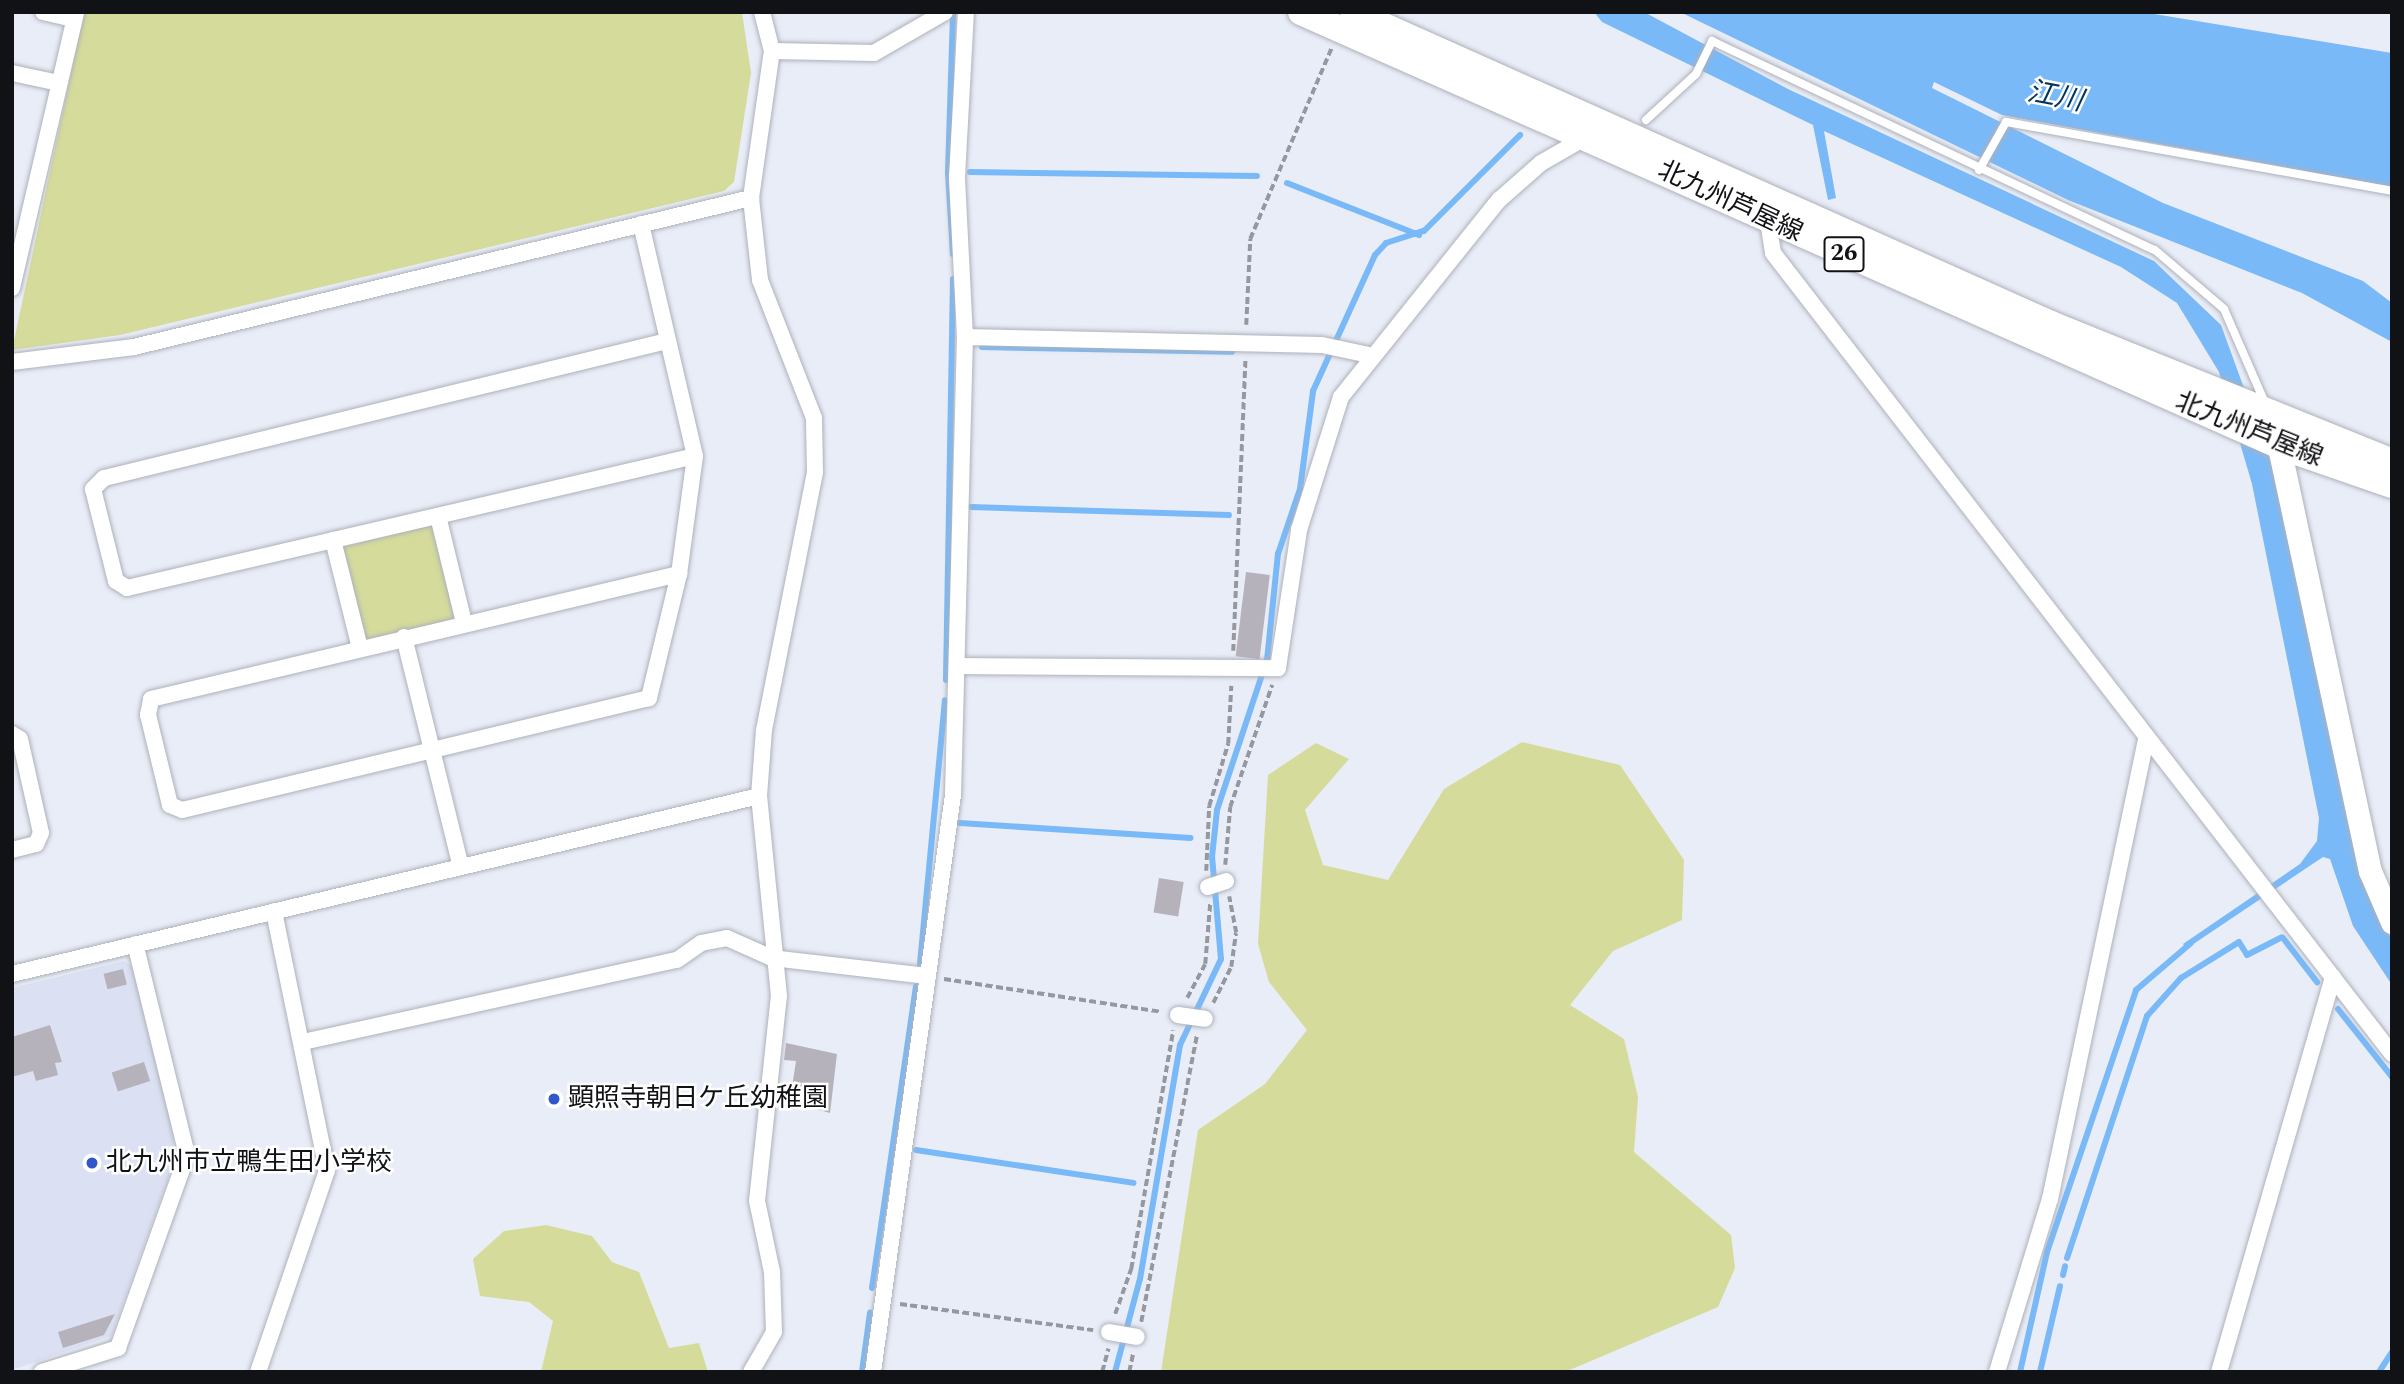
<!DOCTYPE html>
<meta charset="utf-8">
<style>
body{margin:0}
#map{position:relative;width:2404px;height:1384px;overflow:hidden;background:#e9edf7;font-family:Spectral,"Noto Sans JP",serif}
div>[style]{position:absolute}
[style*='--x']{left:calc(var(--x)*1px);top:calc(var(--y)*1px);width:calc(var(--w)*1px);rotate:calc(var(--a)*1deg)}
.built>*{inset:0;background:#dbe1f2}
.green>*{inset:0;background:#d5db9b;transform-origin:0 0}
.water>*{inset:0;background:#7ab9f7}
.stream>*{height:6px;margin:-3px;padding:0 3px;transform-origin:3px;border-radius:3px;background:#7ab9f7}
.building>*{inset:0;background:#b6b2bc;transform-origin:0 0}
.path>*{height:3.5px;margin-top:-1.75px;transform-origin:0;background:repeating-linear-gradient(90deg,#95989f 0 7px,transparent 0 10.5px)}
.roads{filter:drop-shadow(0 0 2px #adb1ba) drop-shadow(0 0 2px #adb1ba)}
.lane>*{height:8px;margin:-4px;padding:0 4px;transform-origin:4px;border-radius:4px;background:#fff}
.street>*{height:16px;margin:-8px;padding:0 8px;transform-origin:8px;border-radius:8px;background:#fff}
.secondary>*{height:23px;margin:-11.5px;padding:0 11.5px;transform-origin:11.5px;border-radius:11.5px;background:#fff}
.primary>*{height:26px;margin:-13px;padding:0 13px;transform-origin:13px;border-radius:13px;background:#fff}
.dots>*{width:19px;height:19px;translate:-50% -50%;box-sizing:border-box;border:4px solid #fff;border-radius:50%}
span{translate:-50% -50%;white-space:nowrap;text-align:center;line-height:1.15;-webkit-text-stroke:5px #fff;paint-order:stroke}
.shield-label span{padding:2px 5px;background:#fff;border:2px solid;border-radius:5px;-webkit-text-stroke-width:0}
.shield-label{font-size:24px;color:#111215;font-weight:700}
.street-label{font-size:26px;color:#111215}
.poi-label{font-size:26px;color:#111215}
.left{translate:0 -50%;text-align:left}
.water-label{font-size:28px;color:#05355c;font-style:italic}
.frame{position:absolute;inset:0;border:14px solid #111215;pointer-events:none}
</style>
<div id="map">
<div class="built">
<div style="clip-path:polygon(124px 961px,133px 967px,174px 1132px,170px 1173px,111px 1336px,12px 1370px,12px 988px)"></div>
</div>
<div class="green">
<div style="clip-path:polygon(84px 12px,742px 12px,751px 73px,734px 182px,724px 191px,120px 335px,12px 350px)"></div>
<div style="left:434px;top:524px;width:97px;height:96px;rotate:76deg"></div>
<div style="clip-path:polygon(1522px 742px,1620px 765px,1684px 860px,1682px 920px,1613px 951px,1570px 1005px,1624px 1039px,1638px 1097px,1634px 1152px,1731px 1235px,1735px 1268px,1718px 1307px,1565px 1372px,1161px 1372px,1198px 1130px,1265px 1084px,1307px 1030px,1269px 982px,1258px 944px,1268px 775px,1316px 743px,1349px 759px,1305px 810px,1323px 865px,1388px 880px,1444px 789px)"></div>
<div style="clip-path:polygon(546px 1225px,592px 1236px,612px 1262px,639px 1272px,669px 1348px,699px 1343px,708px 1372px,541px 1372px,553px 1321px,529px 1302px,480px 1296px,473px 1259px,504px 1231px)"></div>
</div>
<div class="water">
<div style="clip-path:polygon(1594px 12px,1644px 12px,1788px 89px,2154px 261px,2221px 325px,2276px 476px,2359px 869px,2392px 941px,2392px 985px,2353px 926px,2330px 859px,2323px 857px,2186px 949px,2183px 944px,2300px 864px,2317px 841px,2319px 818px,2252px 484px,2219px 372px,2177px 303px,2121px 267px,1824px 131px,1836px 198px,1828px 200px,1813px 125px,1602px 22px)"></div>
<div style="clip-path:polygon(1680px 12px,2142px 12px,2392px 53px,2392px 187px,2002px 115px,1934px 82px,1932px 88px,2163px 203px,2363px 281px,2392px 303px,2392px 342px,2302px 293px,2068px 200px)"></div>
</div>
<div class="stream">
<div style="--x:970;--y:172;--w:287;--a:0.8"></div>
<div style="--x:1287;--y:183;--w:142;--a:21.5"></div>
<div style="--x:953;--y:254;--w:81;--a:-93.5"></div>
<div style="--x:948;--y:173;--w:161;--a:-88.2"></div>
<div style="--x:982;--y:347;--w:250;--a:1.1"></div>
<div style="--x:971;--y:507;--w:258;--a:1.8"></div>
<div style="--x:946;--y:680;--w:401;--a:-89"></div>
<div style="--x:960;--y:823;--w:231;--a:3.7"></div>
<div style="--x:2283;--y:938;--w:56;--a:52.3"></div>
<div style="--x:920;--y:964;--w:265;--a:-84.6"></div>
<div style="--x:2338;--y:1009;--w:87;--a:51.5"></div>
<div style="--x:916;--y:1150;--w:220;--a:8.6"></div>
<div style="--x:2067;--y:1258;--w:255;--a:-71.7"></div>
<div style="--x:2147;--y:1016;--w:51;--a:-48.2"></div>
<div style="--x:2181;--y:978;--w:68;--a:-31.8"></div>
<div style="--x:2239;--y:942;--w:15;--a:58"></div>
<div style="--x:2247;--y:955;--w:39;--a:-27"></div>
<div style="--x:2063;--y:1275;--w:9;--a:-77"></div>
<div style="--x:872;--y:1288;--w:305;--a:-81.7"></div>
<div style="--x:862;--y:1372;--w:60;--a:-82.3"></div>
<div style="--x:1115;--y:1372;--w:96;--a:-75"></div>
<div style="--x:1140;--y:1279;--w:237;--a:-80.3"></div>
<div style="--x:1180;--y:1045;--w:95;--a:-64.5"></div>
<div style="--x:1221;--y:959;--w:102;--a:-95"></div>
<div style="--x:1212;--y:857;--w:47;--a:-83.9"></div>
<div style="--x:1217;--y:810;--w:158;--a:-71.6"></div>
<div style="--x:1267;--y:660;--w:107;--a:-84.1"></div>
<div style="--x:1278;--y:554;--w:69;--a:-71.3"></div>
<div style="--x:1300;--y:489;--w:99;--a:-82.4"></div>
<div style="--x:1313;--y:391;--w:149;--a:-65.5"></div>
<div style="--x:1375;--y:255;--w:16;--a:-47"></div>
<div style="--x:1386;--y:243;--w:40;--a:-18"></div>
<div style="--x:1424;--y:231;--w:136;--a:-45"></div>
<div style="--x:2020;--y:1372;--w:123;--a:-77.3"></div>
<div style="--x:2047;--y:1252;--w:277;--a:-71.2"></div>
<div style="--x:2136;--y:990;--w:72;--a:-40.5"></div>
<div style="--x:2040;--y:1372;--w:88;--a:-76.9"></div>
<div style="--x:2379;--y:1372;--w:24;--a:-57"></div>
</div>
<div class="building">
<div style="left:1246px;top:572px;width:24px;height:85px;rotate:7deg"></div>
<div style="left:1159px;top:878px;width:25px;height:35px;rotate:9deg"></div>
<div style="left:123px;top:969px;width:16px;height:20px;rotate:76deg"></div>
<div style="clip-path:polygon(50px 1025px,62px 1062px,55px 1063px,58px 1075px,36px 1081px,33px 1071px,12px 1077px,12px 1037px)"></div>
<div style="clip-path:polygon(786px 1043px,837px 1054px,830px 1113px,799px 1104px,801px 1089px,792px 1087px,796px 1061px,784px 1060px)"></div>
<div style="left:144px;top:1062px;width:20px;height:34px;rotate:72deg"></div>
<div style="clip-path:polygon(115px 1314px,104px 1335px,63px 1348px,58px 1332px)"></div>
</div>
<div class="path">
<div style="--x:1246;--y:325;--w:86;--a:-87.3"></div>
<div style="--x:1250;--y:239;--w:207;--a:-66.9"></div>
<div style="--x:1233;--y:651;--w:290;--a:-87.6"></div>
<div style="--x:1225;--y:865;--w:58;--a:-85.1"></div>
<div style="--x:1230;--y:807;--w:129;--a:-71"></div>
<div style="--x:1206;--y:871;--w:65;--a:-87.4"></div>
<div style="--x:1209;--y:806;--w:65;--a:-73"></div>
<div style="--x:1228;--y:744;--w:58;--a:-87"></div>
<div style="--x:944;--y:979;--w:220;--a:8.6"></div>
<div style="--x:1187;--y:998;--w:38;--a:-62"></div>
<div style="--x:1205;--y:964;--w:61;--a:-85.3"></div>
<div style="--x:1213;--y:1003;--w:40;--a:-63.4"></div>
<div style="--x:1231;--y:967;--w:34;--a:-82"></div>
<div style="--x:1236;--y:933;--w:37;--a:-101"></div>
<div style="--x:900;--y:1304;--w:195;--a:7.7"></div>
<div style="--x:1115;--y:1314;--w:48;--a:-70.4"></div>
<div style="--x:1131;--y:1269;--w:242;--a:-80"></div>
<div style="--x:1141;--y:1322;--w:292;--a:-79"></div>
<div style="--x:1102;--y:1372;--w:24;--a:-75"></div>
<div style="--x:1129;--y:1372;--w:19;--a:-78"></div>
</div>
<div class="roads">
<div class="lane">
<div style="--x:1646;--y:120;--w:68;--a:-42.6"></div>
<div style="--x:1696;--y:74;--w:37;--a:-64"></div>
<div style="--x:1712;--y:41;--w:490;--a:25.3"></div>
<div style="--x:2155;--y:250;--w:91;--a:40.5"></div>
<div style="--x:2224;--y:309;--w:103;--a:66.4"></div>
<div style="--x:1979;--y:170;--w:55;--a:-60.6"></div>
<div style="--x:2006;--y:122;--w:392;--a:10.1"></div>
</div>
<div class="street">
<div style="--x:43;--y:12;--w:32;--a:13"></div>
<div style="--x:772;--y:51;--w:102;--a:1.1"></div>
<div style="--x:874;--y:53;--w:82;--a:-30"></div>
<div style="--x:12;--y:73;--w:48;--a:12"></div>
<div style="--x:1767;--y:215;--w:38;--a:81"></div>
<div style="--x:1773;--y:253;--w:1012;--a:52.3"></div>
<div style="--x:641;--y:224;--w:238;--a:76.9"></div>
<div style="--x:695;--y:456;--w:119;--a:97.7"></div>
<div style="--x:679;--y:574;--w:128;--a:103.6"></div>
<div style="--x:649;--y:698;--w:480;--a:166.5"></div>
<div style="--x:182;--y:810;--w:13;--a:-157"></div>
<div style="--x:170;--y:805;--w:93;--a:-103.7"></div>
<div style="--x:148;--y:715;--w:16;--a:-79"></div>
<div style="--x:151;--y:699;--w:543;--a:-13.32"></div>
<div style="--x:12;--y:288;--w:283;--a:-76.9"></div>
<div style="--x:965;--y:337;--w:357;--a:1.3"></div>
<div style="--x:1322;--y:345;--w:48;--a:12"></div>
<div style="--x:667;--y:341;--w:579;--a:166.32"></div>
<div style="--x:104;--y:478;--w:16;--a:135"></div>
<div style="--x:93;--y:489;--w:95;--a:76"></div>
<div style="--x:116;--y:581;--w:13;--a:32"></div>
<div style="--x:127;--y:588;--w:583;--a:-13.08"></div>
<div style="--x:12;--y:362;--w:123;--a:-7"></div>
<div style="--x:134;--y:347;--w:635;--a:-13.58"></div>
<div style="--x:438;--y:516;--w:110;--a:76.3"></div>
<div style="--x:333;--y:540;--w:111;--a:76"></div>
<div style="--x:404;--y:637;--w:234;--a:76.1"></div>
<div style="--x:957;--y:666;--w:321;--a:0.4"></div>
<div style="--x:1278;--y:668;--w:140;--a:-81.3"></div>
<div style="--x:1299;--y:530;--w:139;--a:-72.5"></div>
<div style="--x:1341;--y:397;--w:253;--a:-51.3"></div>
<div style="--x:1499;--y:200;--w:56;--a:-41.4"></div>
<div style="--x:1541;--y:163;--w:54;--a:-29.9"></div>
<div style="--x:12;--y:734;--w:9;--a:32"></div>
<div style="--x:20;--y:739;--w:96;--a:77.4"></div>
<div style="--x:41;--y:833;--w:12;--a:114"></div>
<div style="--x:36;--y:844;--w:25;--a:166"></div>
<div style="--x:1208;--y:887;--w:19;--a:-18"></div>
<div style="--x:12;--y:974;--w:768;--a:-13.4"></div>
<div style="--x:1178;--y:1015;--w:27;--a:8"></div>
<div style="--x:303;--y:1042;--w:383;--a:-12.4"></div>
<div style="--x:677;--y:960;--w:29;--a:-35"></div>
<div style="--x:701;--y:943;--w:26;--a:-11"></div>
<div style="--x:727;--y:938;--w:49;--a:24"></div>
<div style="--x:772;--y:958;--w:157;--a:6.6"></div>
<div style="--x:1109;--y:1332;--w:28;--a:10"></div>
<div style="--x:42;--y:1372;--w:80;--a:-17.5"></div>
<div style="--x:118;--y:1348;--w:205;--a:-70.3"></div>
<div style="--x:187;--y:1155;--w:217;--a:-103.8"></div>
<div style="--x:258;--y:1372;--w:213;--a:-71.1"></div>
<div style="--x:327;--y:1170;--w:264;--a:-101.6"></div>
<div style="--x:751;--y:1372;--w:46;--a:-60.1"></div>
<div style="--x:774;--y:1332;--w:60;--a:-91.9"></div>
<div style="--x:772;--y:1272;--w:73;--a:-101.9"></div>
<div style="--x:757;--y:1201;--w:206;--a:-83.9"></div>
<div style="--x:779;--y:996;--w:201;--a:-95.7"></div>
<div style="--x:759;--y:796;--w:66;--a:-85.7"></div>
<div style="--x:764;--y:730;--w:263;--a:-78.8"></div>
<div style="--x:815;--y:472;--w:54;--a:-91.1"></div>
<div style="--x:814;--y:418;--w:148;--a:-111.4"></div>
<div style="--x:760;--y:280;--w:82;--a:-96.3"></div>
<div style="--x:751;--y:198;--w:148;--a:-81.9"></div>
<div style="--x:772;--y:51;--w:40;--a:-104.4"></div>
<div style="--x:873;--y:1372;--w:583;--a:-82.11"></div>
<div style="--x:953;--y:795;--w:458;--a:-88.5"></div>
<div style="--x:965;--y:337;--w:160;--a:-92.9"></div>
<div style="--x:957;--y:177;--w:165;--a:-86.9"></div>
<div style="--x:1997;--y:1372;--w:181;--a:-73"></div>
<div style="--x:2050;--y:1199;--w:468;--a:-78.2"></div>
<div style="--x:2219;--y:1372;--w:411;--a:-73.9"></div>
</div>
<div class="secondary">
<div style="--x:2276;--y:433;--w:448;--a:77.9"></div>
<div style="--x:2370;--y:871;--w:56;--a:66.7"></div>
</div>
<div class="primary">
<div style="--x:1301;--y:12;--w:1073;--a:23.91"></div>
<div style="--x:2282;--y:447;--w:116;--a:19.1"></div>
<div style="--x:1353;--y:12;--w:765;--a:24.08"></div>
<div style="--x:2051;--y:324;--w:368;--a:22"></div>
</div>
</div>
<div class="dots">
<div style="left:554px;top:1099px;background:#3257c7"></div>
<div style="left:92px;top:1163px;background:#3257c7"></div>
</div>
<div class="shield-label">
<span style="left:1844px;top:254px">26</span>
</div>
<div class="street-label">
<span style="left:1730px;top:202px;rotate:25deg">北九州芦屋線</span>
<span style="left:2249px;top:430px;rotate:22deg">北九州芦屋線</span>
</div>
<div class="poi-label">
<span class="left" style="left:568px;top:1099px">顕照寺朝日ケ丘幼稚園</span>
<span class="left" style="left:106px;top:1163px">北九州市立鴨生田小学校</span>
</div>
<div class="water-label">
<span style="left:2055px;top:97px;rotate:11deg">江川</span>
</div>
<div class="frame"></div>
</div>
